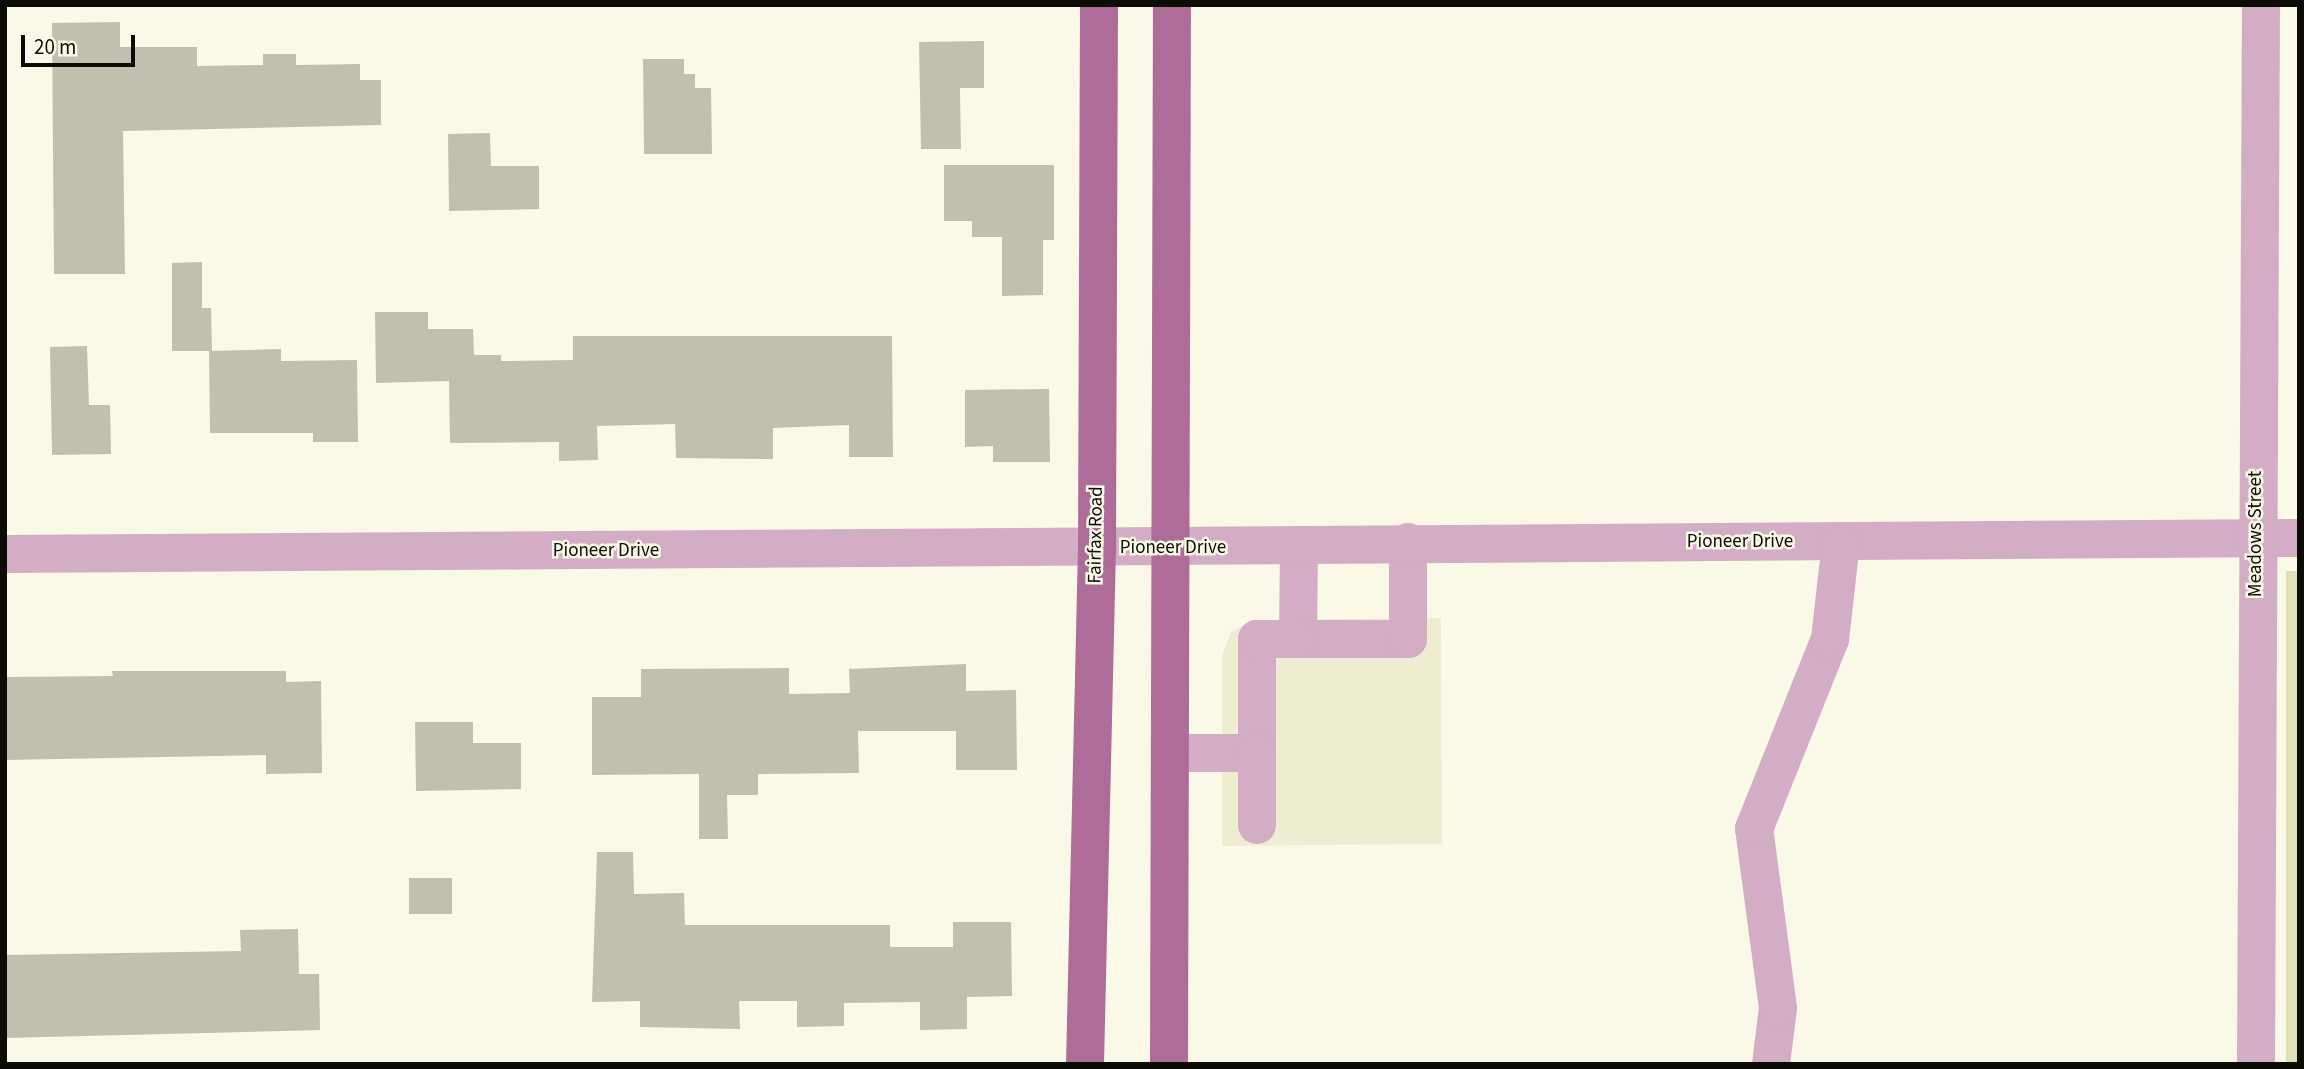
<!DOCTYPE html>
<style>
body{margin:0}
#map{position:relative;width:2304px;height:1069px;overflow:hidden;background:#faf9e7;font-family:"Source Sans 3",sans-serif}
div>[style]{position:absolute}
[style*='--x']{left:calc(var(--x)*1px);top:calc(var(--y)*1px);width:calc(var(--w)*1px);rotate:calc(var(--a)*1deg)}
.built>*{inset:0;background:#eeedd2}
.green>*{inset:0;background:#e1dfba;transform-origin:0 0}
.building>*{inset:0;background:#c1c0ae;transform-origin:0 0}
.minor>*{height:38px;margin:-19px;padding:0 19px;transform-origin:19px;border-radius:19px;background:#d3acc5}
.major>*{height:38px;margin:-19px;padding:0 19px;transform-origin:19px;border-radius:19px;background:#ae6c99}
span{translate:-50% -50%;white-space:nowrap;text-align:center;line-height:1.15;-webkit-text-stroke:5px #faf9e7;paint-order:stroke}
.street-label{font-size:19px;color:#0c0c06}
.frame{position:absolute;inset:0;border:7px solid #0c0c06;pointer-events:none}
.scale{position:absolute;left:21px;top:35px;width:114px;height:32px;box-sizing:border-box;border:4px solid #0c0c06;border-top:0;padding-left:9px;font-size:21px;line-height:24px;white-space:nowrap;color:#0c0c06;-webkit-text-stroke:5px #faf9e7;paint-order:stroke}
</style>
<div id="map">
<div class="built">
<div style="clip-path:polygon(1441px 618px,1442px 844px,1222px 846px,1222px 655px,1231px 632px,1257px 620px)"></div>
</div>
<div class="green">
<div style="left:2286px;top:571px;width:13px;height:493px"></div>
</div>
<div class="building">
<div style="clip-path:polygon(120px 22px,120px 47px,197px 47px,197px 66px,263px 65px,263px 54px,296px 54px,296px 65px,360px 64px,360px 80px,381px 80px,381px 125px,123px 131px,125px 274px,54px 274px,52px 23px)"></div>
<div style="clip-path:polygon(984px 41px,984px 88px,960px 88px,961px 149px,921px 149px,919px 42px)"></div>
<div style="clip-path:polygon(643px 59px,684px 59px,684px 74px,695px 74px,695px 88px,711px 88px,712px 154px,644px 154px)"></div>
<div style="clip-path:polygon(490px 133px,491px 166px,539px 166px,539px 209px,449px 211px,448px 134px)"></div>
<div style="clip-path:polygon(944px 165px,1054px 165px,1054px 240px,1043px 240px,1043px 295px,1002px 296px,1002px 237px,972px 237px,972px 221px,944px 221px)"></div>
<div style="clip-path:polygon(202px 262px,202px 308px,211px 308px,212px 351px,172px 351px,172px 263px)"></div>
<div style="clip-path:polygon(375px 312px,428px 312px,428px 329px,473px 329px,474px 355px,501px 355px,501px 361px,573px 360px,573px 336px,892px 336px,893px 457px,849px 457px,849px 425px,773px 428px,773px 459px,676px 458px,675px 424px,597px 426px,598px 460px,559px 461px,559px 442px,450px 443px,449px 381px,376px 383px)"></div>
<div style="clip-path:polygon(87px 346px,89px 405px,110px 405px,111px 454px,52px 455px,50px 347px)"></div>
<div style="clip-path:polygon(281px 349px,281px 361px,357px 360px,358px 442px,313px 442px,313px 433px,210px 433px,209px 351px)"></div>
<div style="clip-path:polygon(1049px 389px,1050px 462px,993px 462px,993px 446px,965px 447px,965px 390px)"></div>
<div style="clip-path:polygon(966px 664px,966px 691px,1016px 690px,1017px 770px,956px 770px,956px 731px,858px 731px,859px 773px,758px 774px,758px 795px,727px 795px,728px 839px,699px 839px,699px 774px,592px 775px,592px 697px,641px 697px,641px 669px,789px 668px,789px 694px,850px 693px,849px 669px)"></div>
<div style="clip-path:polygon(112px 671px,286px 671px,286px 682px,321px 681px,322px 773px,266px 774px,266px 755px,5px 760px,5px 677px,113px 676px)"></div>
<div style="clip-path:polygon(415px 722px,473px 722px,473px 743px,521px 743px,521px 789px,416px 791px)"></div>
<div style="clip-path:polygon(597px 852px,633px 852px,634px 894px,684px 893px,685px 925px,890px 925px,890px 947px,953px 947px,953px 922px,1011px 922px,1012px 996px,967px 997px,967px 1029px,920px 1030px,920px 1002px,844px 1003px,844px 1026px,797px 1027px,797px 1001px,739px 1001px,740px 1029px,640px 1027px,640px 1001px,592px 1002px)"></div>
<div style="left:409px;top:878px;width:43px;height:36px"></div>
<div style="clip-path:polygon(298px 929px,299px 974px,319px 974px,320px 1030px,5px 1038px,5px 955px,241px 951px,240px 930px)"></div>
</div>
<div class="minor">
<div style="--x:1299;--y:545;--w:94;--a:90.6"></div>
<div style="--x:1298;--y:639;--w:110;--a:0"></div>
<div style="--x:1408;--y:639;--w:97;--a:-90"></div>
<div style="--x:5;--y:554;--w:2294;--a:-0.4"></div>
<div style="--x:1170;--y:753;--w:87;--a:0"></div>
<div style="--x:1257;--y:753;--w:114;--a:-90"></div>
<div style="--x:1257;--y:639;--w:41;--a:0"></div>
<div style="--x:1257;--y:825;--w:72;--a:-90"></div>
<div style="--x:1771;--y:1064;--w:56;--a:-82.9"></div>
<div style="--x:1778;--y:1008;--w:181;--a:-97.6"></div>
<div style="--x:1754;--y:829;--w:205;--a:-68.2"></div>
<div style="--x:1830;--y:639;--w:97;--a:-83.5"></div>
<div style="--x:2256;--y:1064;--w:1059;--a:-89.73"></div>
</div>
<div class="major">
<div style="--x:1085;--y:1064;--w:516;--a:-88.67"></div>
<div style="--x:1097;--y:548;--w:543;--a:-89.79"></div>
<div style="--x:1169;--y:1064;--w:1059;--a:-89.84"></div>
</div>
<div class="street-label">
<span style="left:2256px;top:534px;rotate:-90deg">Meadows Street</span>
<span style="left:1096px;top:535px;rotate:-89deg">Fairfax Road</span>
<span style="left:1740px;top:542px">Pioneer Drive</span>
<span style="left:1173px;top:548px">Pioneer Drive</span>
<span style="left:606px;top:551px">Pioneer Drive</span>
</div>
<div class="frame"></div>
<div class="scale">20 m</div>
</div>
